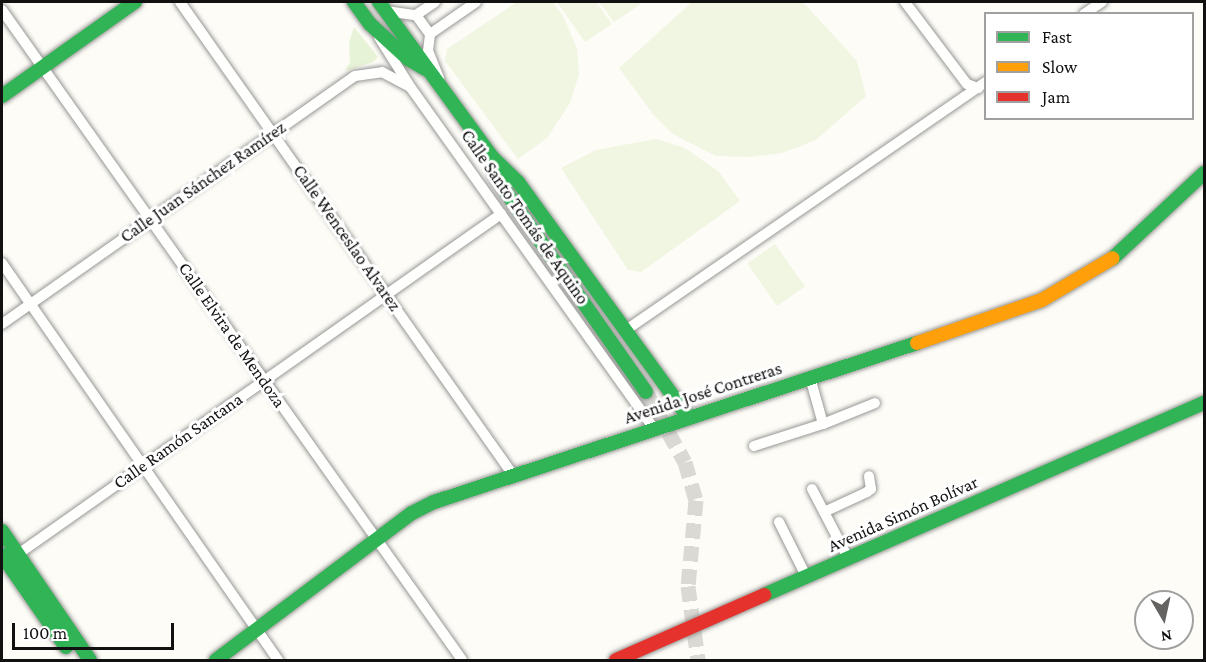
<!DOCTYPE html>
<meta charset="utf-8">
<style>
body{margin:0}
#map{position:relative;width:1206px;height:662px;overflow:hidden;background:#fdfcf7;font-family:"Crimson Pro",serif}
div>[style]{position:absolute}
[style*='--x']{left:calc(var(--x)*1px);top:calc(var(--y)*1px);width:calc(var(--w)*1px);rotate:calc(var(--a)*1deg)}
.green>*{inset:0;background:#e7f3d7}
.pitch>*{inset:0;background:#f0f6e1;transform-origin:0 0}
.secondary-tunnel>*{height:15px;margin-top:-7.5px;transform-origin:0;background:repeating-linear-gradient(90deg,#dad9d4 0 15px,transparent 0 23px)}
.roads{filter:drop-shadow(0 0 2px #979795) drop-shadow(0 0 2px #979795)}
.street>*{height:10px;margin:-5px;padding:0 5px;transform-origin:5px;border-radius:5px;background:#fffffe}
.fast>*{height:14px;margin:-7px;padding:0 7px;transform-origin:7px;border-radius:7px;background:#30b455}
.slow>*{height:14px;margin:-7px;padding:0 7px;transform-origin:7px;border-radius:7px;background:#ff9f0a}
.jam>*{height:14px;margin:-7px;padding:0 7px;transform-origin:7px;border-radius:7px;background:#e5322d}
span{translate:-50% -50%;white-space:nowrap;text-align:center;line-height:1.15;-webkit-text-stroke:6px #fff;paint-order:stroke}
.street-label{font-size:18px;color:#111}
.frame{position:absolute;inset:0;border:3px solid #111;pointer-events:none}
.legend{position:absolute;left:984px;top:12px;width:210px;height:108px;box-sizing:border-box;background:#fff;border:2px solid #a0a0a0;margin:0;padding:8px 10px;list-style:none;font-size:18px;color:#111}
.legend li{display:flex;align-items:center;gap:12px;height:30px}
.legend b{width:30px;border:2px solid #a0a0a0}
.north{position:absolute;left:1134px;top:590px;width:60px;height:60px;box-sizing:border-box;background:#fff;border:2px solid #a0a0a0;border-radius:50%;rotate:171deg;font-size:16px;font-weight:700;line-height:24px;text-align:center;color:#111}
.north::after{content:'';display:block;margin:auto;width:21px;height:27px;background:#646362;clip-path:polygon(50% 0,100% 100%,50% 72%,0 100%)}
.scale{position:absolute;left:12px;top:623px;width:162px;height:27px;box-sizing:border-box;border:3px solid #111;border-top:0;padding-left:8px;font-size:18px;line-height:21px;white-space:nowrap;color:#111;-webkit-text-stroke:4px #fff;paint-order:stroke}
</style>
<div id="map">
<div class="green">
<div style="clip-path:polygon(354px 27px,378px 57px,373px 62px,345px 71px,350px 62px,349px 43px)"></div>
</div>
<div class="pitch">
<div style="clip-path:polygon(517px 2px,553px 2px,564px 18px,577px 49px,579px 74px,570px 103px,547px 138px,518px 159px,445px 61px,447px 49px)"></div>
<div style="clip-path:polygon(557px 2px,596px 2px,612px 24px,585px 42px)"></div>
<div style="clip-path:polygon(599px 2px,639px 2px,641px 4px,614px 22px)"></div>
<div style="clip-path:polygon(692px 2px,803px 2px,857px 61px,866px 96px,816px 140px,782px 153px,750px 157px,716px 156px,673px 134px,653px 114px,619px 68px)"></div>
<div style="clip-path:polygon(656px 139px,685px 148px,719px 172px,740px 201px,641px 272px,628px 270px,561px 168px,596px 150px)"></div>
<div style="left:775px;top:244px;width:52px;height:34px;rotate:55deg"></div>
</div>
<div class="secondary-tunnel">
<div style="--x:646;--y:392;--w:80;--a:60.9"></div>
<div style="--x:685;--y:462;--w:40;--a:74"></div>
<div style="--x:696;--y:500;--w:86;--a:95.3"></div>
<div style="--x:688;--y:586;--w:75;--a:82.3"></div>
</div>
<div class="roads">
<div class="street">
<div style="--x:180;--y:2;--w:578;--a:54.85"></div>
<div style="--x:905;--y:2;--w:103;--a:52.9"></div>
<div style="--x:967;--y:84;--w:12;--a:20"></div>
<div style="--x:2;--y:10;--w:796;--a:54.71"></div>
<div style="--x:386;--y:11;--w:30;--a:8"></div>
<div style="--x:416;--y:15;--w:23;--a:-34"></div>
<div style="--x:1084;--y:14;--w:22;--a:-34"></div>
<div style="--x:416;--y:15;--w:24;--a:54"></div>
<div style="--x:379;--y:37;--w:60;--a:57.9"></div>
<div style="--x:411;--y:88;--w:419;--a:54.5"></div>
<div style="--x:439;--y:78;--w:29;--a:-112"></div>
<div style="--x:428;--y:51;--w:17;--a:-83"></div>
<div style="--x:430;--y:34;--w:56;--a:-34.8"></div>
<div style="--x:2;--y:263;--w:484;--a:55.2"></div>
<div style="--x:2;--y:324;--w:431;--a:-35.1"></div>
<div style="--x:355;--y:76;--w:27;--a:-8"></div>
<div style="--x:382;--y:72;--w:30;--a:28"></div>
<div style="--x:626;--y:330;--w:437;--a:-34.6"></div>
<div style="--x:823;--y:424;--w:56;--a:-22"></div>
<div style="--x:754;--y:446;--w:72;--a:-17.7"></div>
<div style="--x:823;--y:424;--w:49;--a:-105.5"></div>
<div style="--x:812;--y:489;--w:78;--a:62.4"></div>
<div style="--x:824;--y:512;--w:47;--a:-24.9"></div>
<div style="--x:867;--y:492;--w:5;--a:-37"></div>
<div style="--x:871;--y:489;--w:13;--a:-99"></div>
<div style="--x:779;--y:522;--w:60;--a:63.4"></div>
<div style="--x:14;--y:557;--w:596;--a:-35.16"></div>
</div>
<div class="fast">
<div style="--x:354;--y:2;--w:27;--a:54"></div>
<div style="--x:370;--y:24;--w:52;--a:42.6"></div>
<div style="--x:408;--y:59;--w:20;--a:30"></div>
<div style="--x:379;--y:2;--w:192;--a:53.9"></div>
<div style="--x:492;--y:157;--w:36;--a:44"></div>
<div style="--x:518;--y:182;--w:291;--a:54.1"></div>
<div style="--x:2;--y:96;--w:163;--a:-35.3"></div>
<div style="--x:492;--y:157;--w:19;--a:78"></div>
<div style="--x:496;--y:176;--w:19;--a:58"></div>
<div style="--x:506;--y:192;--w:244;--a:55"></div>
<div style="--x:1113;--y:258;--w:125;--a:-43"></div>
<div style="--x:2;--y:531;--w:156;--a:55.7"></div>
<div style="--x:2;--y:555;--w:112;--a:55.2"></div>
<div style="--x:764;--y:595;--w:480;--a:-23.6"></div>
<div style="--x:216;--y:660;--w:245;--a:-36.9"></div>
<div style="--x:412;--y:513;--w:25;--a:-27"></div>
<div style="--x:434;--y:502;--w:508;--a:-18.22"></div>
</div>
<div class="slow">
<div style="--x:917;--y:343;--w:132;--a:-19"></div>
<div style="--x:1042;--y:300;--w:82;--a:-30.6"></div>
</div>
<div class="jam">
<div style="--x:616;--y:660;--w:162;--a:-23.7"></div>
</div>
</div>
<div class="street-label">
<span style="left:203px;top:182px;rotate:-35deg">Calle Juan Sánchez Ramírez</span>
<span style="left:525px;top:217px;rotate:55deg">Calle Santo Tomás de Aquino</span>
<span style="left:347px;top:238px;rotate:55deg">Calle Wenceslao Alvarez</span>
<span style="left:232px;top:335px;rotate:55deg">Calle Elvira de Mendoza</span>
<span style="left:703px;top:393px;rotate:-18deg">Avenida José Contreras</span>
<span style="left:178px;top:441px;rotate:-35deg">Calle Ramón Santana</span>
<span style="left:903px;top:514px;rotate:-24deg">Avenida Simón Bolívar</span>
</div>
<div class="frame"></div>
<ul class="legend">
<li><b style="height:8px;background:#30b455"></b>Fast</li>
<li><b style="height:8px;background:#ff9f0a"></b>Slow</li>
<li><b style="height:8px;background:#e5322d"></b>Jam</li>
</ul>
<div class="north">N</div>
<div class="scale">100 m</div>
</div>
